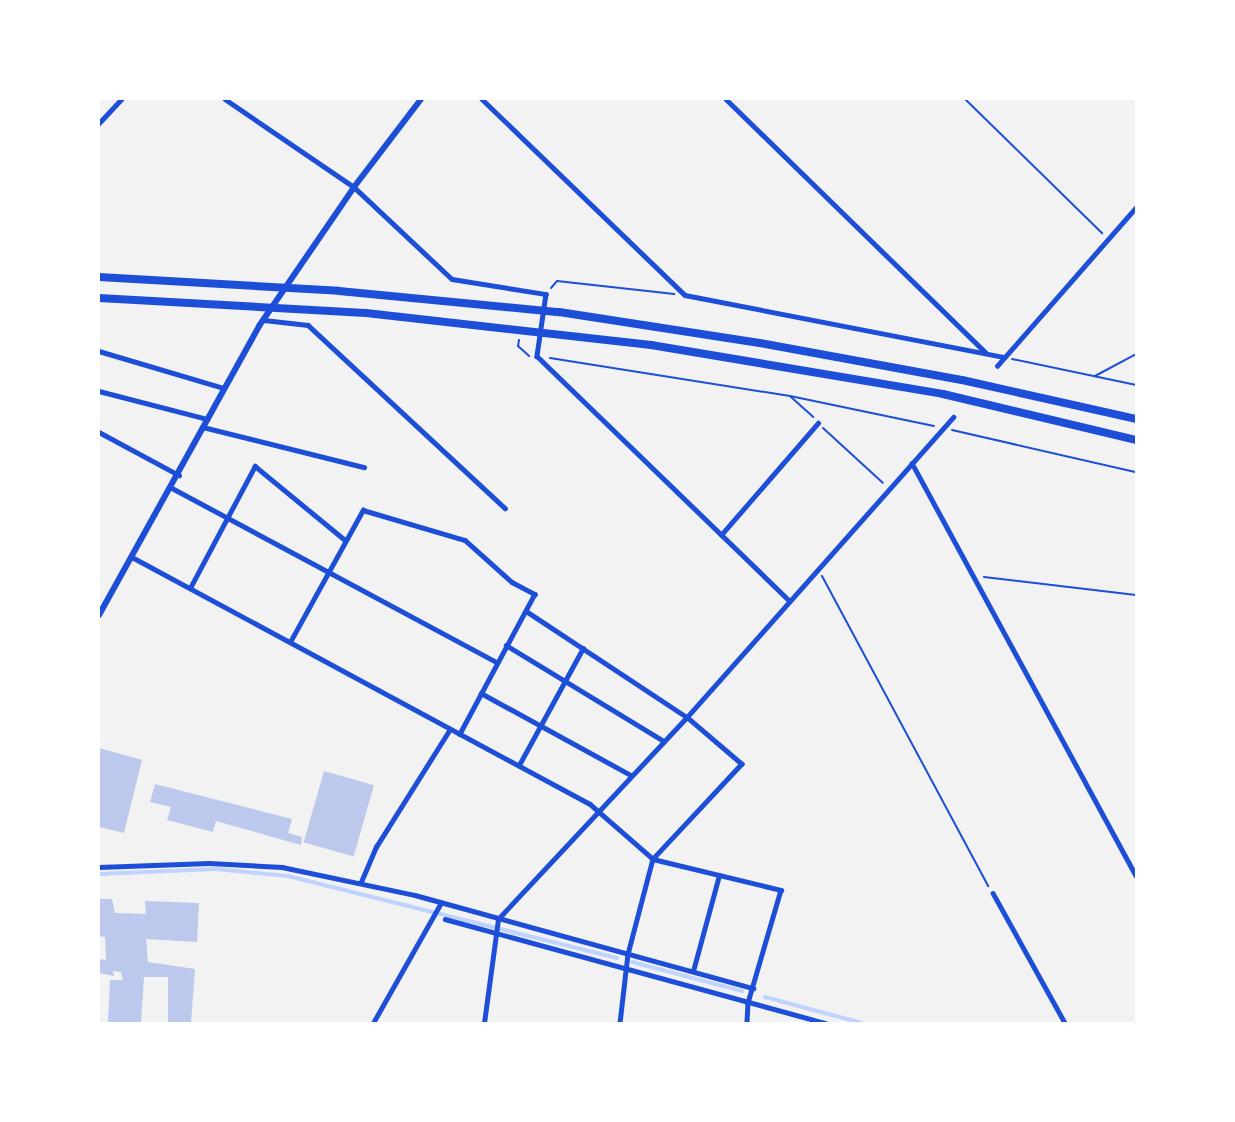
<!DOCTYPE html>
<style>
body{margin:0}
#map{position:relative;width:1235px;height:1122px;overflow:hidden;background:#f2f2f2;font-family:"Varela Round",sans-serif}
div>[style]{position:absolute}
[style*='--x']{left:calc(var(--x)*1px);top:calc(var(--y)*1px);width:calc(var(--w)*1px);rotate:calc(var(--a)*1deg)}
.stream>*{height:4px;margin:-2px;padding:0 2px;transform-origin:2px;border-radius:2px;background:#bfd3fe}
.building>*{inset:0;background:#bdc9ec;transform-origin:0 0}
.path>*{height:2px;margin:-1px;padding:0 1px;transform-origin:1px;border-radius:1px;background:#1d4ed8}
.minor>*{height:4.5px;margin:-2.25px;padding:0 2.25px;transform-origin:2.25px;border-radius:2.25px;background:#1d4ed8}
.tertiary>*{height:6px;margin:-3px;padding:0 3px;transform-origin:3px;border-radius:3px;background:#1d4ed8}
.motorway>*{height:8px;margin:-4px;padding:0 4px;transform-origin:4px;border-radius:4px;background:#1d4ed8}
span{translate:-50% -50%;white-space:nowrap;text-align:center;line-height:1.15;-webkit-text-stroke:4.5px #fff;paint-order:stroke}
.frame{position:absolute;inset:0;border:100px solid #fff;pointer-events:none}
</style>
<div id="map">
<div class="stream">
<div style="--x:99;--y:874;--w:117;--a:-2.4"></div>
<div style="--x:216;--y:869;--w:72;--a:5.6"></div>
<div style="--x:288;--y:876;--w:339;--a:14"></div>
<div style="--x:632;--y:962;--w:114;--a:14.8"></div>
<div style="--x:765;--y:997;--w:100;--a:15"></div>
</div>
<div class="building">
<div style="clip-path:polygon(99px 748px,142px 760px,124px 833px,99px 827px)"></div>
<div style="left:324px;top:771px;width:52px;height:74px;rotate:16deg"></div>
<div style="clip-path:polygon(155px 784px,292px 819px,288px 833px,302px 837px,301px 845px,216px 821px,213px 832px,167px 820px,171px 807px,150px 802px)"></div>
<div style="clip-path:polygon(99px 899px,112px 899px,115px 913px,146px 914px,145px 901px,199px 903px,197px 942px,146px 939px,148px 962px,195px 969px,191px 1023px,168px 1023px,168px 977px,144px 977px,141px 1023px,108px 1023px,110px 980px,123px 980px,121px 972px,113px 971px,114px 976px,99px 973px,99px 959px,106px 960px,105px 937px,99px 936px)"></div>
</div>
<div class="path">
<div style="--x:965;--y:99;--w:192;--a:44.4"></div>
<div style="--x:551;--y:288;--w:9;--a:-49"></div>
<div style="--x:557;--y:281;--w:118;--a:6.3"></div>
<div style="--x:519;--y:340;--w:6;--a:99"></div>
<div style="--x:518;--y:346;--w:15;--a:42"></div>
<div style="--x:550;--y:358;--w:243;--a:9"></div>
<div style="--x:790;--y:396;--w:147;--a:11.8"></div>
<div style="--x:1012;--y:359;--w:127;--a:11.8"></div>
<div style="--x:1095;--y:376;--w:47;--a:-28.2"></div>
<div style="--x:791;--y:397;--w:30;--a:42"></div>
<div style="--x:823;--y:428;--w:81;--a:42.5"></div>
<div style="--x:952;--y:430;--w:189;--a:12.9"></div>
<div style="--x:822;--y:576;--w:352;--a:61.8"></div>
<div style="--x:984;--y:577;--w:153;--a:6.8"></div>
</div>
<div class="minor">
<div style="--x:225;--y:99;--w:156;--a:34.3"></div>
<div style="--x:354;--y:187;--w:134;--a:43.2"></div>
<div style="--x:452;--y:279;--w:95;--a:9.1"></div>
<div style="--x:546;--y:294;--w:63;--a:98.3"></div>
<div style="--x:537;--y:356;--w:352;--a:44.1"></div>
<div style="--x:482;--y:99;--w:282;--a:44"></div>
<div style="--x:685;--y:295;--w:325;--a:11"></div>
<div style="--x:726;--y:99;--w:362;--a:44.3"></div>
<div style="--x:99;--y:123;--w:33;--a:-47"></div>
<div style="--x:264;--y:320;--w:44;--a:6.5"></div>
<div style="--x:308;--y:325;--w:269;--a:42.9"></div>
<div style="--x:99;--y:351;--w:130;--a:16.5"></div>
<div style="--x:997;--y:366;--w:211;--a:-48.8"></div>
<div style="--x:99;--y:391;--w:112;--a:14.5"></div>
<div style="--x:203;--y:427;--w:166;--a:14"></div>
<div style="--x:99;--y:432;--w:91;--a:28.3"></div>
<div style="--x:912;--y:463;--w:469;--a:61.5"></div>
<div style="--x:172;--y:488;--w:368;--a:28.2"></div>
<div style="--x:721;--y:535;--w:148;--a:-49.1"></div>
<div style="--x:132;--y:557;--w:520;--a:28.34"></div>
<div style="--x:590;--y:804;--w:84;--a:41.1"></div>
<div style="--x:653;--y:859;--w:132;--a:13.6"></div>
<div style="--x:781;--y:890;--w:118;--a:106.3"></div>
<div style="--x:748;--y:1003;--w:20;--a:93"></div>
<div style="--x:190;--y:588;--w:138;--a:-62"></div>
<div style="--x:255;--y:466;--w:117;--a:39.4"></div>
<div style="--x:526;--y:611;--w:193;--a:33.4"></div>
<div style="--x:687;--y:717;--w:72;--a:40.5"></div>
<div style="--x:742;--y:764;--w:130;--a:133.1"></div>
<div style="--x:653;--y:859;--w:98;--a:104.7"></div>
<div style="--x:628;--y:954;--w:69;--a:96.6"></div>
<div style="--x:290;--y:642;--w:151;--a:-61.1"></div>
<div style="--x:363;--y:510;--w:106;--a:16.4"></div>
<div style="--x:465;--y:540;--w:63;--a:41.8"></div>
<div style="--x:512;--y:582;--w:26;--a:28"></div>
<div style="--x:535;--y:594;--w:159;--a:118.2"></div>
<div style="--x:506;--y:645;--w:185;--a:31.3"></div>
<div style="--x:481;--y:693;--w:171;--a:28.7"></div>
<div style="--x:519;--y:765;--w:133;--a:-61.3"></div>
<div style="--x:99;--y:867;--w:110;--a:-2.1"></div>
<div style="--x:209;--y:863;--w:73;--a:3.1"></div>
<div style="--x:282;--y:867;--w:136;--a:11.9"></div>
<div style="--x:415;--y:895;--w:351;--a:15.4"></div>
<div style="--x:361;--y:882;--w:38;--a:-67"></div>
<div style="--x:376;--y:847;--w:139;--a:-57.9"></div>
<div style="--x:993;--y:893;--w:149;--a:61"></div>
<div style="--x:445;--y:919;--w:395;--a:15.3"></div>
<div style="--x:693;--y:971;--w:99;--a:-74.8"></div>
<div style="--x:373;--y:1023;--w:138;--a:-60.5"></div>
<div style="--x:484;--y:1023;--w:105;--a:-82.3"></div>
<div style="--x:498;--y:919;--w:277;--a:-46.9"></div>
<div style="--x:687;--y:717;--w:401;--a:-48.4"></div>
</div>
<div class="tertiary">
<div style="--x:99;--y:615;--w:330;--a:-61"></div>
<div style="--x:259;--y:326;--w:168;--a:-55.6"></div>
<div style="--x:354;--y:187;--w:111;--a:-52.7"></div>
</div>
<div class="motorway">
<div style="--x:99;--y:277;--w:240;--a:3.3"></div>
<div style="--x:339;--y:291;--w:221;--a:5.5"></div>
<div style="--x:559;--y:312;--w:203;--a:8.8"></div>
<div style="--x:760;--y:343;--w:205;--a:10.4"></div>
<div style="--x:962;--y:380;--w:178;--a:12.6"></div>
<div style="--x:99;--y:298;--w:267;--a:3.2"></div>
<div style="--x:366;--y:313;--w:287;--a:6.4"></div>
<div style="--x:651;--y:345;--w:296;--a:9.5"></div>
<div style="--x:943;--y:394;--w:198;--a:13.4"></div>
</div>
<div class="frame"></div>
</div>
